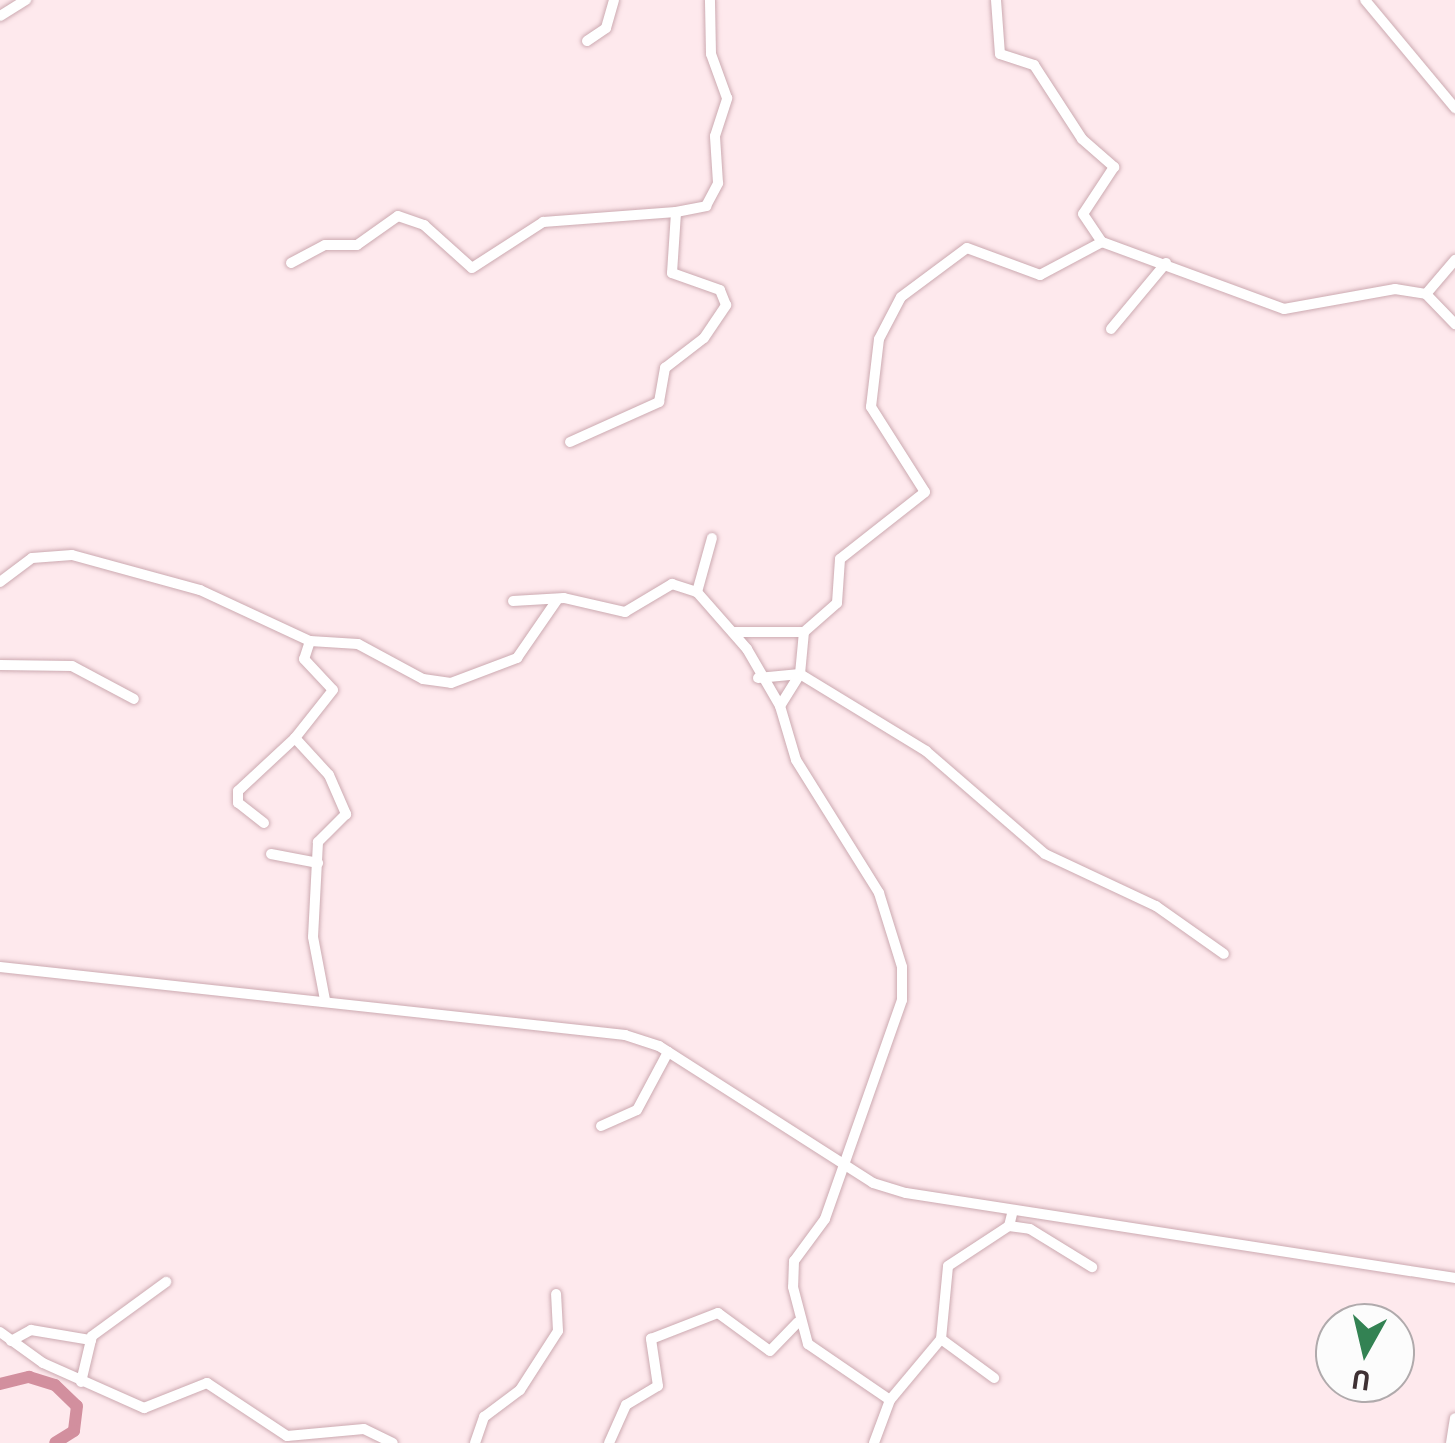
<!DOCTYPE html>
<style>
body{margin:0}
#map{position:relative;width:1455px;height:1443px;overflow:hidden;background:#fee9ed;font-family:"Titillium Web",sans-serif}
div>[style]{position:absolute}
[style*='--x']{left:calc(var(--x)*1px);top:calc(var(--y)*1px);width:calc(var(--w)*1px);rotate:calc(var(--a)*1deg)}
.river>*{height:12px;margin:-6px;padding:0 6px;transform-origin:6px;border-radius:6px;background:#d28f9e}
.roads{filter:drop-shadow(0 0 2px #ccaab1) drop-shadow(0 0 2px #ccaab1)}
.minor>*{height:10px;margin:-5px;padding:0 5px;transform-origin:5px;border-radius:5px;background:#fff}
span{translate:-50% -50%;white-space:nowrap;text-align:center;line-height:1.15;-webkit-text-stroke:10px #fcfcfc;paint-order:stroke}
.north{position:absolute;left:1315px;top:1303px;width:100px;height:100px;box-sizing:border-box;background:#fcfcfc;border:2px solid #b0aaac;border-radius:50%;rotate:188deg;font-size:28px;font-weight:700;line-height:40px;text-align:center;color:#3e3033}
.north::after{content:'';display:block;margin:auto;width:35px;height:45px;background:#338253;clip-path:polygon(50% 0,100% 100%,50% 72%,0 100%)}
</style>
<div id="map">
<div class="river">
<div style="--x:0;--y:1384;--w:30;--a:-14"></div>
<div style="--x:29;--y:1377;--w:27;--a:17"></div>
<div style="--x:55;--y:1385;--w:30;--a:44"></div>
<div style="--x:77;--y:1406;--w:25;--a:97"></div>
<div style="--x:74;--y:1431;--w:22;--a:148"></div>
</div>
<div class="roads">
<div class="minor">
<div style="--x:996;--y:0;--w:54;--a:85.8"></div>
<div style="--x:1000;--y:54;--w:36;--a:18"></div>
<div style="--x:1034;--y:65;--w:88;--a:57"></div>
<div style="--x:1082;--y:139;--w:43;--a:41.2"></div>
<div style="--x:1114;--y:167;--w:56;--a:123.4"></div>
<div style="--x:1083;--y:214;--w:34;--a:56"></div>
<div style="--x:1102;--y:242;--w:194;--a:20.2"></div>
<div style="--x:1284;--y:309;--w:113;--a:-10.2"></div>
<div style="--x:1395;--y:289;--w:31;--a:9"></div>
<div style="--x:1426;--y:294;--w:42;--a:46"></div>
<div style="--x:1365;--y:0;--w:141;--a:50.2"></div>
<div style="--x:0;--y:16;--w:31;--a:-32"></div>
<div style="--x:587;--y:41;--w:23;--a:-34"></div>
<div style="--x:606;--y:28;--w:29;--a:-74"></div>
<div style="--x:291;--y:263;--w:38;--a:-28"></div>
<div style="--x:325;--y:245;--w:32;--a:0"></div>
<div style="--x:357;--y:245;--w:50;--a:-35.3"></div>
<div style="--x:398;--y:216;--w:28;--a:19"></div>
<div style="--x:424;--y:225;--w:64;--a:41.9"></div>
<div style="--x:472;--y:268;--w:85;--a:-32.9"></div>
<div style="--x:543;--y:222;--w:133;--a:-4.3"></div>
<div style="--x:1426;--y:294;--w:45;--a:-49.5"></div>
<div style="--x:1111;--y:329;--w:86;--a:-50.2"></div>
<div style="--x:570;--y:442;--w:98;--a:-24.2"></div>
<div style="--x:659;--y:402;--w:35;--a:-80"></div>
<div style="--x:665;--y:368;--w:49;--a:-37.6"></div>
<div style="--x:704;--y:338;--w:40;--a:-56"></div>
<div style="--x:726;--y:305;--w:16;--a:-112"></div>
<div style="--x:720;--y:290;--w:51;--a:-160.5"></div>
<div style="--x:672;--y:273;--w:61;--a:-86.2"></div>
<div style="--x:676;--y:212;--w:31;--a:-11"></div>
<div style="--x:706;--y:206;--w:26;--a:-62"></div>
<div style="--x:718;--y:183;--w:47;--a:-93.7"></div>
<div style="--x:715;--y:136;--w:40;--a:-72"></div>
<div style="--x:727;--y:98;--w:47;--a:-110"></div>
<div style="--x:711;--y:54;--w:54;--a:-91.1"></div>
<div style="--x:0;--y:582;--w:40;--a:-37"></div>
<div style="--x:32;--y:558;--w:40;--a:-4.3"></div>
<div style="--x:72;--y:555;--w:133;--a:15.3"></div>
<div style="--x:200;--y:590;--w:121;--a:24.9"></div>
<div style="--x:310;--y:641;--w:19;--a:108"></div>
<div style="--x:304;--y:659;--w:42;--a:46.9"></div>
<div style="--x:333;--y:690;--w:61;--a:128.4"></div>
<div style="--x:295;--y:738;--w:50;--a:47.4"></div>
<div style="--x:329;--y:775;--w:43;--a:66.4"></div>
<div style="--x:346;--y:814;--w:40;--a:135"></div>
<div style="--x:318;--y:842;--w:95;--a:93"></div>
<div style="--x:313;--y:937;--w:64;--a:79.2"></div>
<div style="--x:697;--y:592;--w:56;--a:-74.5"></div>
<div style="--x:513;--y:601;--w:51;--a:-3.4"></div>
<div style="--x:564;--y:598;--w:63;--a:12.9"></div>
<div style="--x:625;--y:612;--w:55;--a:-30.8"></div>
<div style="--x:672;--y:584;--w:26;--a:18"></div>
<div style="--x:697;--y:592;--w:76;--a:48.7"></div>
<div style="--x:747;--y:649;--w:66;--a:59.9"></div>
<div style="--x:780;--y:706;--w:56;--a:73.5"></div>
<div style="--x:796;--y:760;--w:157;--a:58"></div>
<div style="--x:879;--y:893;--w:77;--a:72.7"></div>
<div style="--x:902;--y:967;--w:33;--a:90"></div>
<div style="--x:902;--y:1000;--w:232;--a:109.4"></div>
<div style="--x:825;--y:1219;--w:52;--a:126.4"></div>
<div style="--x:794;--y:1261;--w:26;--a:92"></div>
<div style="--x:793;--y:1287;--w:59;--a:75.3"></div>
<div style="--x:808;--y:1344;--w:99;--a:34.3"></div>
<div style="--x:890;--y:1400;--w:46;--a:110.4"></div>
<div style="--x:734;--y:632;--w:70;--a:0"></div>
<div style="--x:310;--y:641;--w:48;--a:3.6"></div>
<div style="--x:358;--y:644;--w:74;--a:28.3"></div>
<div style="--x:423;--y:679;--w:28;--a:8"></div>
<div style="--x:451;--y:683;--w:71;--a:-20.7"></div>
<div style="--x:517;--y:658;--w:70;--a:-55.4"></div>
<div style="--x:0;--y:665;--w:72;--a:0.8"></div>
<div style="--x:72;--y:666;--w:70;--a:28"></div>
<div style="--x:758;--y:678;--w:42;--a:-5.4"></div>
<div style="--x:800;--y:674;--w:148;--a:31.4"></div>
<div style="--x:926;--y:751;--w:157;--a:40.9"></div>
<div style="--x:1045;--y:854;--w:123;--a:25.1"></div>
<div style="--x:1156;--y:906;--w:83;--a:35.2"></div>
<div style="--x:780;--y:706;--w:38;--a:-58"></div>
<div style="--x:800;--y:674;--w:42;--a:-84.6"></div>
<div style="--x:804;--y:632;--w:44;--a:-41.3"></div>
<div style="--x:837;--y:603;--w:44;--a:-86.1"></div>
<div style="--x:840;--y:559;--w:108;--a:-38.2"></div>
<div style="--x:925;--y:492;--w:101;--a:-122.4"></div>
<div style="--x:871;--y:407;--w:68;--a:-83.3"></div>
<div style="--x:879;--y:339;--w:47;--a:-62.4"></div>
<div style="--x:901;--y:297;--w:82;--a:-36.6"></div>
<div style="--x:967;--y:248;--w:78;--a:20.3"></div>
<div style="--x:1040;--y:275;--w:70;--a:-28"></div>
<div style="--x:264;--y:823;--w:33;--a:-142"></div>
<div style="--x:238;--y:803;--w:12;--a:-90"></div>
<div style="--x:238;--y:791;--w:78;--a:-42.9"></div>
<div style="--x:271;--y:854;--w:48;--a:10.8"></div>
<div style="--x:0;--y:967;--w:629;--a:6.21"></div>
<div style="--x:625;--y:1035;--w:36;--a:18"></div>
<div style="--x:659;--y:1046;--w:254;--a:32.6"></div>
<div style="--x:873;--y:1183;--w:34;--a:17"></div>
<div style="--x:906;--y:1193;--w:556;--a:8.8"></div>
<div style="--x:601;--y:1126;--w:39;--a:-24"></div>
<div style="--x:637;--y:1110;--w:66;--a:-61.9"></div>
<div style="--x:1009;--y:1226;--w:21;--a:8"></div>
<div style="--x:1030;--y:1229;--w:73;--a:31.5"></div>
<div style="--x:0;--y:1332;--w:53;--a:35.8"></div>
<div style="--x:43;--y:1363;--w:111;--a:24"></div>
<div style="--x:144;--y:1408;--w:68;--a:-21.6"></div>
<div style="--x:207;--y:1383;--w:96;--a:33.5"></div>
<div style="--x:287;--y:1436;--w:77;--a:-5.2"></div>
<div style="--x:364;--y:1429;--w:32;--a:26"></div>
<div style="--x:941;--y:1339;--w:66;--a:36.3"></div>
<div style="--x:11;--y:1341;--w:23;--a:-29"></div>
<div style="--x:31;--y:1330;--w:61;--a:9.5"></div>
<div style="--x:81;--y:1382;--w:47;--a:-76.6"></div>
<div style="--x:92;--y:1336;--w:92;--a:-36.1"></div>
<div style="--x:890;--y:1400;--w:80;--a:-50.1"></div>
<div style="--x:941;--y:1339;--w:73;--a:-84.5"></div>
<div style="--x:948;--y:1266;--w:73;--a:-33.3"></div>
<div style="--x:1009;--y:1226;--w:16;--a:-76"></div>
<div style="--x:475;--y:1443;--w:28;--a:-71"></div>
<div style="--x:484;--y:1417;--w:45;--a:-36.9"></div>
<div style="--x:520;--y:1390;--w:70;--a:-57.2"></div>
<div style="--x:558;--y:1331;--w:37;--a:-93"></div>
<div style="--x:609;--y:1443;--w:42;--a:-65.9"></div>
<div style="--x:626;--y:1405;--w:37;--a:-31"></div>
<div style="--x:658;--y:1386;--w:48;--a:-98.5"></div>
<div style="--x:651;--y:1339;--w:72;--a:-21.2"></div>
<div style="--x:718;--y:1313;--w:64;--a:36.2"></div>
<div style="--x:770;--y:1351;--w:40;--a:-46"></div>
<div style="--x:1451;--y:1443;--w:25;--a:-81"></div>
</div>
</div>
<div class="north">U</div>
</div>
